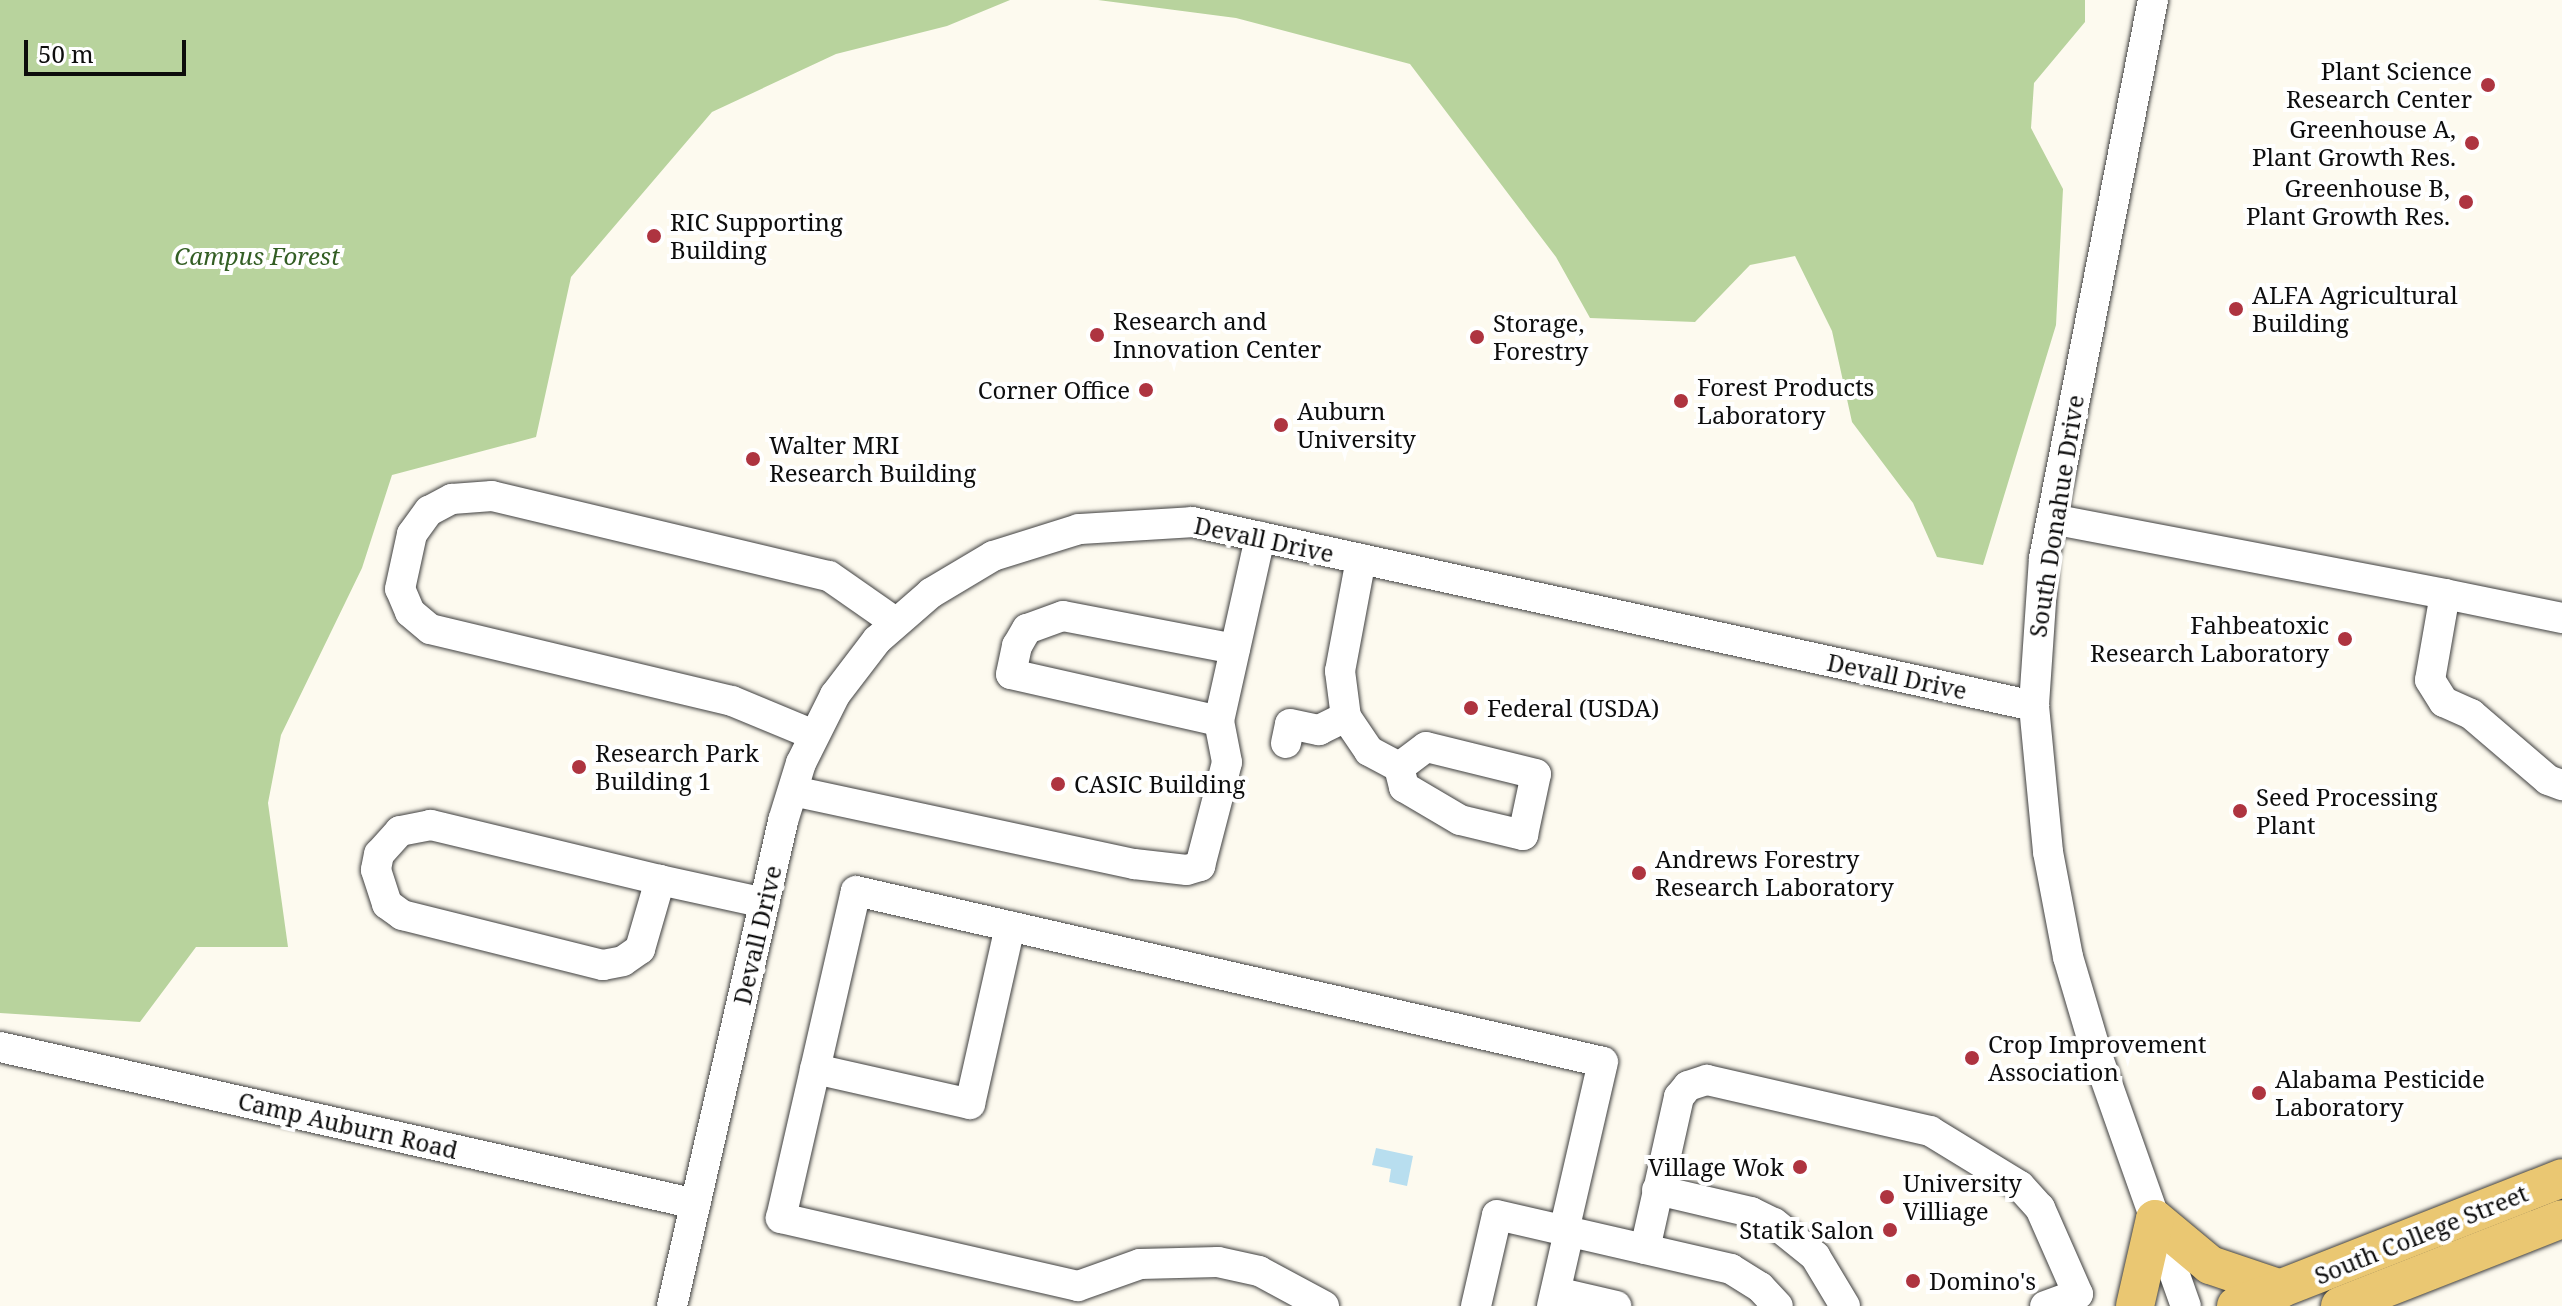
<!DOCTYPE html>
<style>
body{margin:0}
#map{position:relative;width:2562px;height:1306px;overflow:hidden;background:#fdfaef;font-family:"Noto Serif",serif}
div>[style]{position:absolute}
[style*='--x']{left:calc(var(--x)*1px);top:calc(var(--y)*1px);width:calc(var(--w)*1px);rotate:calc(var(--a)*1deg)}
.forest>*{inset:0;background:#b8d39d}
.water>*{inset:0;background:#b8deef}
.roads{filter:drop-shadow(0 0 2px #404040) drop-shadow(0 0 2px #404040)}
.minor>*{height:30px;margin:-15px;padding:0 15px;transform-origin:15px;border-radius:15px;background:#fff}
.major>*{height:38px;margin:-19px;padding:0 19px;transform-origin:19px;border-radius:19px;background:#eac772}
.dots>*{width:22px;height:22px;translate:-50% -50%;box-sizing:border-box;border:4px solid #fff;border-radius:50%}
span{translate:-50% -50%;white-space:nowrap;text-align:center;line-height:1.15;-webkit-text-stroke:8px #fff;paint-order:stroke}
.poi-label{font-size:24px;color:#0d0d0d}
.right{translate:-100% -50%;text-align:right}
.left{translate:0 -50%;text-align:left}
.park-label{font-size:24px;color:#335e24;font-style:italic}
.street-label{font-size:24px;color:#0d0d0d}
.scale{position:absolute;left:24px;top:40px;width:162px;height:36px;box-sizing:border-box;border:4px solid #0d0d0d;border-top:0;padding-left:10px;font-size:24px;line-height:28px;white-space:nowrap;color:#0d0d0d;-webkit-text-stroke:6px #fff;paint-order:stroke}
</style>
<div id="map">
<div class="forest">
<div style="clip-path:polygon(0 0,1010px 0,947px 26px,836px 54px,712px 112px,571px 277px,536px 437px,392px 475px,362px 568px,281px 735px,268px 803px,288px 947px,196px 947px,140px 1022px,0 1013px)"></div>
<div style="clip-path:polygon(1098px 0,2085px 0,2085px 22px,2034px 83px,2031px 128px,2063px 189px,2056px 325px,1983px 565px,1937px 557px,1913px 503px,1852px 422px,1832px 331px,1795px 256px,1750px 265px,1695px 322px,1590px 318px,1556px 257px,1410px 64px,1236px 18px)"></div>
</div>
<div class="water">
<div style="clip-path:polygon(1376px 1148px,1413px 1156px,1407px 1186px,1389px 1182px,1391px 1169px,1372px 1165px)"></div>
</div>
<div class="roads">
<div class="minor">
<div style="--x:2153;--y:0;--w:569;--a:101.05"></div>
<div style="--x:2044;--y:558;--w:148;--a:93.9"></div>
<div style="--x:2034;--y:706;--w:147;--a:84.5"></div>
<div style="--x:2048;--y:852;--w:107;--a:79.2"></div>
<div style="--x:2068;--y:957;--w:105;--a:73.5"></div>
<div style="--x:2098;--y:1058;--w:263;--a:70.5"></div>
<div style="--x:2052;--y:519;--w:400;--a:10.8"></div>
<div style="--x:1361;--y:559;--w:114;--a:100.6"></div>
<div style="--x:1340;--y:671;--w:46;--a:82.6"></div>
<div style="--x:1346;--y:717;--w:41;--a:55.9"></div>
<div style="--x:1369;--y:751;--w:34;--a:28"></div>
<div style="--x:1399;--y:767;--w:21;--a:76"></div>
<div style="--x:1404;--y:787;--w:65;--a:30.5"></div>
<div style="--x:1460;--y:820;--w:65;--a:13.4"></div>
<div style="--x:1523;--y:835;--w:62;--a:-78"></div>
<div style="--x:1536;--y:774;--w:113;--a:-166.2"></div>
<div style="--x:1426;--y:747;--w:34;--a:143"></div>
<div style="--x:2562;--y:618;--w:119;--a:-168.4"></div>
<div style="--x:2445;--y:594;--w:87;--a:99.9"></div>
<div style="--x:2430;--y:680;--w:26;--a:58"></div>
<div style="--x:2444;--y:702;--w:30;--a:24"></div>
<div style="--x:2471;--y:714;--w:101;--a:40.6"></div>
<div style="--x:2548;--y:780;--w:15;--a:20"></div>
<div style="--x:1219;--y:721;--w:213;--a:-167.3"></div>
<div style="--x:1011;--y:674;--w:29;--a:-78"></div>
<div style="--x:1017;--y:646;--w:20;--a:-60"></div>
<div style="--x:1027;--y:629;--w:38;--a:-20"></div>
<div style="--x:1063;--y:616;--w:175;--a:10.9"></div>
<div style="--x:814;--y:735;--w:89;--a:-157.5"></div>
<div style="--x:732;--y:701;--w:310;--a:-166.6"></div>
<div style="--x:430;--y:629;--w:26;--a:-140"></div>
<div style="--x:410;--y:612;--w:25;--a:-113"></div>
<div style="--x:400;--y:589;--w:56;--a:-77.7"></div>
<div style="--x:412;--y:534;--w:29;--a:-54"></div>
<div style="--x:429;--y:511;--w:26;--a:-28"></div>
<div style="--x:452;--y:499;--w:40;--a:-4.3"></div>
<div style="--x:492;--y:496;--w:346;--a:13.4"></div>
<div style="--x:829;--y:576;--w:80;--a:34.9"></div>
<div style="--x:1286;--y:743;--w:19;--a:-78"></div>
<div style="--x:1290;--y:724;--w:30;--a:12"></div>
<div style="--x:1319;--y:730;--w:30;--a:-26"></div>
<div style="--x:793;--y:791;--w:349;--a:12.1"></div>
<div style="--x:1134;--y:864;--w:53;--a:6.5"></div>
<div style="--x:1187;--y:870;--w:14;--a:-17"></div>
<div style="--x:1200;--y:866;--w:107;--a:-75.4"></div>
<div style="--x:1227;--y:762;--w:42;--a:-101"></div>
<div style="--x:1219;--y:721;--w:189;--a:-77.4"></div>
<div style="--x:660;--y:880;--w:236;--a:-166.5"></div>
<div style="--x:431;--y:825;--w:32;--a:169"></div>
<div style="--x:400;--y:831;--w:31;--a:132"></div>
<div style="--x:379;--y:854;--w:16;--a:101"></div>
<div style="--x:376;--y:870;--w:36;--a:72"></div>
<div style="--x:387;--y:904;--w:19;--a:36"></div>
<div style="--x:402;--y:915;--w:207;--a:14"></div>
<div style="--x:603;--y:965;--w:20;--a:-11"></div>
<div style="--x:623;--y:961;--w:21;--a:-35"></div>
<div style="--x:640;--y:949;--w:72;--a:-73.8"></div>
<div style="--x:660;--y:880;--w:107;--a:12.4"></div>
<div style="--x:0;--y:1047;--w:713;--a:12.71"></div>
<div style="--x:815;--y:1069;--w:159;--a:12.7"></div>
<div style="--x:970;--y:1104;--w:182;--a:-77.3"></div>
<div style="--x:1657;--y:1190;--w:97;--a:13.2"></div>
<div style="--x:1751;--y:1212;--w:25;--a:26"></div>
<div style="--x:1774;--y:1223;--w:53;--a:38.8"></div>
<div style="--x:1815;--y:1256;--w:58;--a:59"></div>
<div style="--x:1645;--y:1249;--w:156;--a:-77.4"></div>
<div style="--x:1679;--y:1097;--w:14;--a:-51"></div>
<div style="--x:1688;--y:1086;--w:20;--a:-18"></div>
<div style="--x:1707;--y:1080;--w:229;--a:12.9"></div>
<div style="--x:1930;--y:1131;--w:105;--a:31.4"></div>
<div style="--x:2020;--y:1186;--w:30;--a:48"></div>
<div style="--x:2040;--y:1208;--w:94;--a:66.2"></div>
<div style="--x:2078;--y:1294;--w:35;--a:160"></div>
<div style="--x:1556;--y:1292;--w:62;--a:13.1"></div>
<div style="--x:672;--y:1306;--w:498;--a:-77.1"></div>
<div style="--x:783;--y:821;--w:61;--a:-72.8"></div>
<div style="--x:801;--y:763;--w:76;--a:-63.4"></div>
<div style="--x:835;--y:695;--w:69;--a:-52.6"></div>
<div style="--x:877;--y:640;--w:72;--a:-41"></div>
<div style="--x:931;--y:593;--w:72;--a:-30.8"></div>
<div style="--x:993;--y:556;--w:90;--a:-17.4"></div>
<div style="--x:1079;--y:529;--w:113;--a:-3.5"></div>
<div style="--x:1192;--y:522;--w:862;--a:12.33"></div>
<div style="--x:1324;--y:1306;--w:74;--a:-151.7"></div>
<div style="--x:1259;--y:1271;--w:42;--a:-167.6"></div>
<div style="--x:1218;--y:1262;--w:78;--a:178.5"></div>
<div style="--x:1140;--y:1264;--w:66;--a:160.5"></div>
<div style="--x:1078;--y:1286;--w:305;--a:-167.1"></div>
<div style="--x:781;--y:1218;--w:335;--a:-77.1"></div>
<div style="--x:856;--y:891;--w:766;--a:12.89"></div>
<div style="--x:1603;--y:1062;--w:173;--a:103"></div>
<div style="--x:1476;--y:1306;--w:93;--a:-77"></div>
<div style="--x:1497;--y:1215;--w:240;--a:13"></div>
<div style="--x:1731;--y:1269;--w:34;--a:32"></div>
<div style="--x:1760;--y:1287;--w:26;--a:47"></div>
<div style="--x:1552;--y:1306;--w:76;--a:-77.1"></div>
</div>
<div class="major">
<div style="--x:2155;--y:1219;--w:72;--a:39.9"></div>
<div style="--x:2210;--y:1265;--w:75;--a:18.7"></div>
<div style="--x:2135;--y:1306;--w:89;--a:-77.1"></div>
<div style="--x:2236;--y:1306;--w:350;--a:-21.4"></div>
<div style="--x:2340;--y:1306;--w:238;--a:-21.4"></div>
</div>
</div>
<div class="dots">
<div style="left:2488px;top:85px;background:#ae3440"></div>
<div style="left:2472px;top:143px;background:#ae3440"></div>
<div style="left:2466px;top:202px;background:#ae3440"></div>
<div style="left:654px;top:236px;background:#ae3440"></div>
<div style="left:2236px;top:309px;background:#ae3440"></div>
<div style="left:1097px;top:335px;background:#ae3440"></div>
<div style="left:1477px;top:337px;background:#ae3440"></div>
<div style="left:1146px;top:390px;background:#ae3440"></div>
<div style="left:1681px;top:401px;background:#ae3440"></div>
<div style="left:1281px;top:425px;background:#ae3440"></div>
<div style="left:753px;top:459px;background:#ae3440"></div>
<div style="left:2345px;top:639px;background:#ae3440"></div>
<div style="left:1471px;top:708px;background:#ae3440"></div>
<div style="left:579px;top:767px;background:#ae3440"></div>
<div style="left:1058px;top:784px;background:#ae3440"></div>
<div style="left:2240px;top:811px;background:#ae3440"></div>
<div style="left:1639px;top:873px;background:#ae3440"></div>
<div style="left:1972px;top:1058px;background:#ae3440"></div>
<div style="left:2259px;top:1093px;background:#ae3440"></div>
<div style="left:1800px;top:1167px;background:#ae3440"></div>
<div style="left:1887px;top:1197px;background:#ae3440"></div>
<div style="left:1890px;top:1230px;background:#ae3440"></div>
<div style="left:1913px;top:1281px;background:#ae3440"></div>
</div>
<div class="poi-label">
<span class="right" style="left:2472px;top:85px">Plant Science<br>Research Center</span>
<span class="right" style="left:2456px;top:143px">Greenhouse A,<br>Plant Growth Res.</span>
<span class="right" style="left:2450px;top:202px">Greenhouse B,<br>Plant Growth Res.</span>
<span class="left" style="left:670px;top:236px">RIC Supporting<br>Building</span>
<span class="left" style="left:2252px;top:309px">ALFA Agricultural<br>Building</span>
<span class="left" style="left:1113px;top:335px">Research and<br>Innovation Center</span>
<span class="left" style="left:1493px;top:337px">Storage,<br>Forestry</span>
<span class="left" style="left:1697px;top:401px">Forest Products<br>Laboratory</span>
<span class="right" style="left:1130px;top:390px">Corner Office</span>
<span class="left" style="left:1297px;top:425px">Auburn<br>University</span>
<span class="left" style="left:769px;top:459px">Walter MRI<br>Research Building</span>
<span class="right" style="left:2329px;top:639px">Fahbeatoxic<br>Research Laboratory</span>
<span class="left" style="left:1487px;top:708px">Federal (USDA)</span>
<span class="left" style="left:595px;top:767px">Research Park<br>Building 1</span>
<span class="left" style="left:1074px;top:784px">CASIC Building</span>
<span class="left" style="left:2256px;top:811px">Seed Processing<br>Plant</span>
<span class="left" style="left:1655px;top:873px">Andrews Forestry<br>Research Laboratory</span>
<span class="left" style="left:1988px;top:1058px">Crop Improvement<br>Association</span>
<span class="left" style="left:2275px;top:1093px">Alabama Pesticide<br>Laboratory</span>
<span class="right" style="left:1784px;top:1167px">Village Wok</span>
<span class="left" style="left:1903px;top:1197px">University<br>Villiage</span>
<span class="right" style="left:1874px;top:1230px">Statik Salon</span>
<span class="left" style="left:1929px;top:1281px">Domino's</span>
</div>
<div class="park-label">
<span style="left:257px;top:256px">Campus Forest</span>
</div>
<div class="street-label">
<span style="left:2056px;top:516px;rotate:-81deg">South Donahue Drive</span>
<span style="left:1264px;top:539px;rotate:12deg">Devall Drive</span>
<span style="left:1897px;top:676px;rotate:12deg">Devall Drive</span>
<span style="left:757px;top:935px;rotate:-77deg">Devall Drive</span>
<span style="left:348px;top:1125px;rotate:13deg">Camp Auburn Road</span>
<span style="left:2421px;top:1234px;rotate:-22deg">South College Street</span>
</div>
<div class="scale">50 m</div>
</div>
